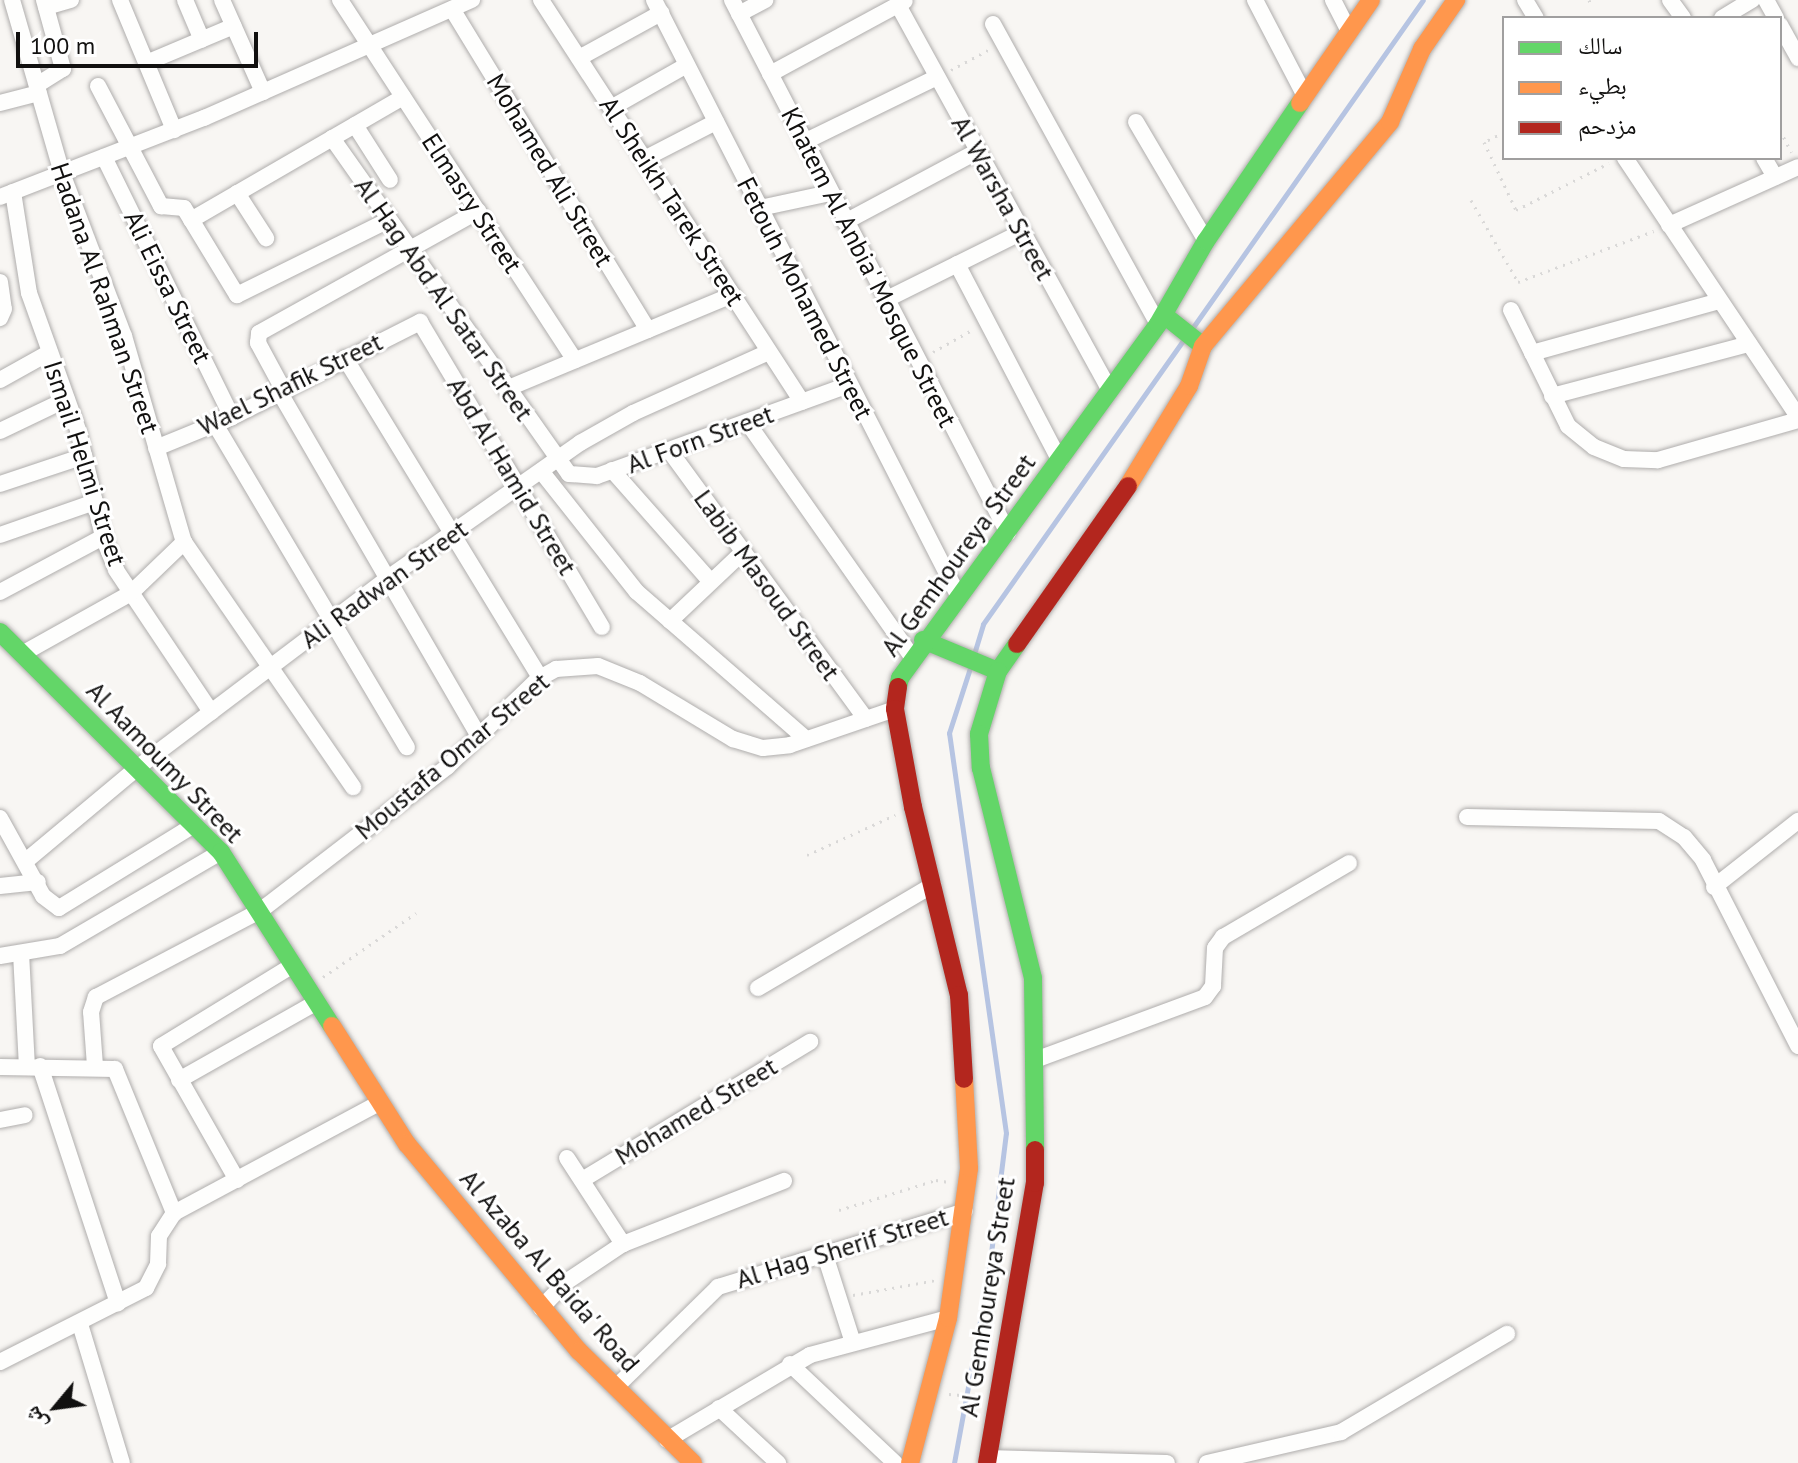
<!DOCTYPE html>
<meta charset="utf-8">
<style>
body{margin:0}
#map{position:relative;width:1798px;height:1463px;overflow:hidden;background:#f8f6f3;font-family:"PT Sans","Noto Naskh Arabic",sans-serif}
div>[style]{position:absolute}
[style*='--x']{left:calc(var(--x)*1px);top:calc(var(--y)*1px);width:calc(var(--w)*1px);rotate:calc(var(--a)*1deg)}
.stream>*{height:5px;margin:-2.5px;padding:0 2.5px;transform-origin:2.5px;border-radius:2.5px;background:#b6c4e2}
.path>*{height:3px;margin-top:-1.5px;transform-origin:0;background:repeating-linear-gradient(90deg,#d9d8d7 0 2px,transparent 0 8px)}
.roads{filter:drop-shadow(0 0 2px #afadac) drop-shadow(0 0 2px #afadac)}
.street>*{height:16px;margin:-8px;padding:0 8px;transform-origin:8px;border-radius:8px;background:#fefefd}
.fast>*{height:18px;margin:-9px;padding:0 9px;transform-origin:9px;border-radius:9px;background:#63d668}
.slow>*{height:18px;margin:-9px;padding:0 9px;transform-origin:9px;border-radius:9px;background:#ff974d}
.jam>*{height:18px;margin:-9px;padding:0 9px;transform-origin:9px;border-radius:9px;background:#b3261e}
span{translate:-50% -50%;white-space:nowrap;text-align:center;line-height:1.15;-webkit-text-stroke:6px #fff;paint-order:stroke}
.street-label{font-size:26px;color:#11100f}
.legend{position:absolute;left:1502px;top:16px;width:280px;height:144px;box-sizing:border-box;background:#fff;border:2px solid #a09f9f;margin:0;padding:10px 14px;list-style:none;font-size:24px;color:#11100f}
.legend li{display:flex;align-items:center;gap:16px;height:40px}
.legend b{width:40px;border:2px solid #a09f9f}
.north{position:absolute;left:16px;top:1367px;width:80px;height:80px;-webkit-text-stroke:6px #fff;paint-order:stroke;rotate:241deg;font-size:22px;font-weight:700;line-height:32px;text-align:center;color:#11100f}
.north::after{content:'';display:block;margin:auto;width:28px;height:36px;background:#11100f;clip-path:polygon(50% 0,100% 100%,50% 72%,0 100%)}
.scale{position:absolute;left:16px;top:32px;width:242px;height:36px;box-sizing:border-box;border:4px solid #11100f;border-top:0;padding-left:10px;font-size:24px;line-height:28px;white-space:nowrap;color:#11100f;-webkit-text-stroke:6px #fff;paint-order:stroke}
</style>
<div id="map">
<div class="stream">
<div style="--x:1191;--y:330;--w:403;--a:-54.9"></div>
<div style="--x:974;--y:654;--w:31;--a:-73"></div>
<div style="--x:983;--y:624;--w:350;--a:-54.8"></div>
<div style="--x:954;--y:1463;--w:189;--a:-79.6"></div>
<div style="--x:988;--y:1277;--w:145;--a:-82.9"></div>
<div style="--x:1006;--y:1133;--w:404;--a:-98.1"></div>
<div style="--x:949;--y:733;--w:68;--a:-72.1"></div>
</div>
<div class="path">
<div style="--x:1589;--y:0;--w:4;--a:63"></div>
<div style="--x:951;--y:70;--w:44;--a:-28.3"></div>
<div style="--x:1780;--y:130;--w:25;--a:63"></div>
<div style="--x:1504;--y:132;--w:22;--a:153"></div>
<div style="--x:1484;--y:142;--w:75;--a:64.8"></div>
<div style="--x:1516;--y:210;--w:104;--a:-26.8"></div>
<div style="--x:1471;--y:200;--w:95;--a:60.2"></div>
<div style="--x:1518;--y:282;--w:145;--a:-20.6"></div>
<div style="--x:933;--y:352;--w:45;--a:-29.4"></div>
<div style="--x:807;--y:855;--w:97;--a:-24.4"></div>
<div style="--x:323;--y:977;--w:113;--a:-34.5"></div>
<div style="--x:839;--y:1210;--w:102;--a:-17.2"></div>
<div style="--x:936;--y:1180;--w:13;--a:9"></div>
<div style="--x:853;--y:1295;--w:84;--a:-10.2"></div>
<div style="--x:949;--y:1394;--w:32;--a:5"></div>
</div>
<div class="roads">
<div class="street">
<div style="--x:12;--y:0;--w:180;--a:73.9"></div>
<div style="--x:62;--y:173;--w:174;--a:69.2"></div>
<div style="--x:124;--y:336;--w:215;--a:73.8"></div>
<div style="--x:184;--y:542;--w:298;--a:55.4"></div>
<div style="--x:120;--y:0;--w:141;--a:67.4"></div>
<div style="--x:185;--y:0;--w:43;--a:67"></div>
<div style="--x:222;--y:0;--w:101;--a:66"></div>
<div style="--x:340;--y:0;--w:430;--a:56.9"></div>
<div style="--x:541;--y:0;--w:479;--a:57"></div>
<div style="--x:654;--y:0;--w:668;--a:62.94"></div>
<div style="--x:732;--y:0;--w:600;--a:62.62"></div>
<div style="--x:1255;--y:0;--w:106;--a:62.5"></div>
<div style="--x:1333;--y:0;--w:35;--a:63"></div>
<div style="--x:1525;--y:0;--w:21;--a:59"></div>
<div style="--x:1670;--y:0;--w:22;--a:54"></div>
<div style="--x:1766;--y:0;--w:21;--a:61"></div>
<div style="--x:898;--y:5;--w:440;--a:61.2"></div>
<div style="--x:46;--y:7;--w:26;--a:-16"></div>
<div style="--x:452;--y:9;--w:376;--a:58.6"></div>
<div style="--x:739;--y:14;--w:30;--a:-28"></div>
<div style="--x:1722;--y:18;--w:35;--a:-31"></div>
<div style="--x:993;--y:24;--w:342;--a:61.2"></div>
<div style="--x:1780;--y:25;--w:38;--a:61"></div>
<div style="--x:579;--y:58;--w:94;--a:-28.8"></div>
<div style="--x:146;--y:63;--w:95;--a:-22.8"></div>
<div style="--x:770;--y:74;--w:153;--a:-28.4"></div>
<div style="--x:37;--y:85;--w:31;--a:-32"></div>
<div style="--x:63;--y:69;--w:72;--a:-105.4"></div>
<div style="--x:98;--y:86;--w:136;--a:62.3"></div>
<div style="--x:161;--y:206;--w:23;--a:5"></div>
<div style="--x:184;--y:208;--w:102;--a:58.7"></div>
<div style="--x:237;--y:295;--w:169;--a:-26.3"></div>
<div style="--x:0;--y:103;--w:40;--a:-14.4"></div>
<div style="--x:611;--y:108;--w:87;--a:-29.5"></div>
<div style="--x:1136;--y:122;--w:138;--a:59.5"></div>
<div style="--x:355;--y:125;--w:65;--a:57.5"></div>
<div style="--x:332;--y:138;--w:411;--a:54.8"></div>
<div style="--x:569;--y:474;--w:28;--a:4"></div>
<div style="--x:597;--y:476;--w:267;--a:-19.9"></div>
<div style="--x:804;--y:142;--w:148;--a:-26"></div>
<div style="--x:104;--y:157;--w:290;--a:63.8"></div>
<div style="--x:1625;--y:158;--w:311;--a:56.2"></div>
<div style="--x:1764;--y:158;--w:22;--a:60"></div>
<div style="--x:644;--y:159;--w:81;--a:-27.2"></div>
<div style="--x:13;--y:192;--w:102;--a:81"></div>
<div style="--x:29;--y:293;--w:145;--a:70.3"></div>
<div style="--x:78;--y:430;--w:110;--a:76.8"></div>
<div style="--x:103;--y:537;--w:35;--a:68"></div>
<div style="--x:116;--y:570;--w:171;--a:56.2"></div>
<div style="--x:237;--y:193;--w:54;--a:57.2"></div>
<div style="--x:0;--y:197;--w:219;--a:-21.2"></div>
<div style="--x:204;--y:118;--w:293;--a:-23.8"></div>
<div style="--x:760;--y:208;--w:72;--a:-12.1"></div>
<div style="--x:191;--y:220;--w:245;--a:-30.1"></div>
<div style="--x:845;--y:222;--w:151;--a:-28.1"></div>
<div style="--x:1669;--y:225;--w:141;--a:-24.2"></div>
<div style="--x:957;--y:264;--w:222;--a:62.4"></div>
<div style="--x:0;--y:282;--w:27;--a:82"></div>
<div style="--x:4;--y:309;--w:10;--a:114"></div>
<div style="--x:885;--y:300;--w:153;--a:-26.4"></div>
<div style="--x:1511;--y:310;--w:129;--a:63.8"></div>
<div style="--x:1568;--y:426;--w:33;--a:39"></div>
<div style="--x:1594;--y:447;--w:32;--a:22"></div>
<div style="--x:1624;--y:459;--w:34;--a:2"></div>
<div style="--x:1658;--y:460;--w:146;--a:-15.9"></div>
<div style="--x:1532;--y:353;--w:195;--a:-15.5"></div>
<div style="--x:345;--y:358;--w:375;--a:58.6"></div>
<div style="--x:0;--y:380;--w:57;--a:-29.2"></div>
<div style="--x:506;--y:389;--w:245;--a:-22.6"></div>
<div style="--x:284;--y:391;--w:55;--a:-118.4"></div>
<div style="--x:258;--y:343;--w:10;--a:-84"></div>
<div style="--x:259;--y:333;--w:251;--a:-29.1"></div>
<div style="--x:280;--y:393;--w:397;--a:59.9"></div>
<div style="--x:1552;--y:396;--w:204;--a:-14.8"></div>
<div style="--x:747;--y:422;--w:287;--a:54.9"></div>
<div style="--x:215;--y:424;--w:376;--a:59.3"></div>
<div style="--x:0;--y:431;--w:74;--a:-25.5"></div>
<div style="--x:156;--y:448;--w:82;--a:-22.2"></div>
<div style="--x:232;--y:417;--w:211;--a:-26.8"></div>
<div style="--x:420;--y:322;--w:355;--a:59.2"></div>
<div style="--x:669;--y:450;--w:333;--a:53.8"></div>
<div style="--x:612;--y:470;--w:149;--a:48.5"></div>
<div style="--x:541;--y:471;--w:154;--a:51.6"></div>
<div style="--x:637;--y:592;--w:224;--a:41"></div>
<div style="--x:0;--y:484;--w:89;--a:-18.4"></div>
<div style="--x:0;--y:535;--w:101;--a:-19.2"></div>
<div style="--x:0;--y:592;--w:117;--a:-28.1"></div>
<div style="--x:670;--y:621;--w:100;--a:-43.4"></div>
<div style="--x:22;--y:654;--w:125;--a:-29.2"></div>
<div style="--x:131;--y:593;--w:74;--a:-43.9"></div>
<div style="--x:1467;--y:817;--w:192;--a:1.2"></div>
<div style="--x:1659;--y:821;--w:30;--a:33"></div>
<div style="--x:1684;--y:837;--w:30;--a:50"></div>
<div style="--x:1703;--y:860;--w:209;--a:62.9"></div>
<div style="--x:0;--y:818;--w:89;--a:61.1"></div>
<div style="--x:43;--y:896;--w:20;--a:37"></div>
<div style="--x:59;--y:908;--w:158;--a:-31.6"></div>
<div style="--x:27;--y:860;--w:143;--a:-39.9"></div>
<div style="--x:137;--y:768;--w:315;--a:-37.1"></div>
<div style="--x:388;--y:578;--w:235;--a:-35.1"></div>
<div style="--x:580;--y:443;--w:61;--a:-29.5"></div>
<div style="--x:633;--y:413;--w:149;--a:-24.2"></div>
<div style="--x:0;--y:886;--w:38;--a:-6"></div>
<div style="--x:1714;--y:887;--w:107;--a:-38.2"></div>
<div style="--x:21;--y:953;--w:114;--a:87"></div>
<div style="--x:0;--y:956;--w:61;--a:-9.5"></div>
<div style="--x:60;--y:946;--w:186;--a:-30.3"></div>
<div style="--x:758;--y:988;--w:203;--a:-30.5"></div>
<div style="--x:1035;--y:1060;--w:181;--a:-20.3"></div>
<div style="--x:1205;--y:997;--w:14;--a:-54"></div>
<div style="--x:1213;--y:986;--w:38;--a:-87"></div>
<div style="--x:1215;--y:948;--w:14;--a:-54"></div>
<div style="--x:1223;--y:937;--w:146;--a:-30.4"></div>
<div style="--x:40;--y:1066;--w:250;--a:71.8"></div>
<div style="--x:95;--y:1066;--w:54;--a:-94.2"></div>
<div style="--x:91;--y:1012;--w:16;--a:-72"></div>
<div style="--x:96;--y:997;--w:185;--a:-27.7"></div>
<div style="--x:260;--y:911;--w:236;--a:-37.6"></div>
<div style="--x:447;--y:767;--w:127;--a:-44"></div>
<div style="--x:538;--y:679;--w:21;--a:-29"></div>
<div style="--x:556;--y:669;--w:42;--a:-4.1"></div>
<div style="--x:598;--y:666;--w:45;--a:22"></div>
<div style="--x:640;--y:683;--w:109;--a:31.1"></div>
<div style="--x:733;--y:739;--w:31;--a:17"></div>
<div style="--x:763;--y:748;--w:27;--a:-6"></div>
<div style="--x:790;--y:745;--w:111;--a:-18.9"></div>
<div style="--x:0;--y:1067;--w:115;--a:1"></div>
<div style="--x:115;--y:1069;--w:156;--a:67.7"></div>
<div style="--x:179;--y:1080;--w:156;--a:-29.5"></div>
<div style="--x:0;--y:1120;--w:25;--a:-11"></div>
<div style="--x:567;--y:1158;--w:103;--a:56.9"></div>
<div style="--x:237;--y:1180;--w:154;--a:-119.6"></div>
<div style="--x:161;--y:1046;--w:155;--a:-31.5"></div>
<div style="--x:582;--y:1180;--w:267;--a:-31.2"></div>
<div style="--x:824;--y:1252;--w:92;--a:72.3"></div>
<div style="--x:541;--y:1308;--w:36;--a:-46"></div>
<div style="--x:566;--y:1282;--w:69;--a:-33.7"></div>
<div style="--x:623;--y:1244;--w:173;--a:-21.4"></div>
<div style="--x:80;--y:1324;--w:145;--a:73.2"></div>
<div style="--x:0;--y:1362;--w:164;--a:-26.9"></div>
<div style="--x:146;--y:1288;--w:27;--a:-63"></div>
<div style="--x:158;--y:1264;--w:28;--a:-88"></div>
<div style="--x:159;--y:1236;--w:27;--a:-57"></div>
<div style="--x:174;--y:1213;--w:230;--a:-28.2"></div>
<div style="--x:790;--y:1364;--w:144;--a:43.3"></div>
<div style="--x:616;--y:1387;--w:143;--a:-44.4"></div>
<div style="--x:718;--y:1287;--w:258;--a:-17.1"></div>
<div style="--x:719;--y:1408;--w:81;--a:43"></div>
<div style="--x:667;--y:1440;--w:166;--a:-30.7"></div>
<div style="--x:810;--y:1355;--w:143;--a:-15"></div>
<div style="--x:987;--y:1458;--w:180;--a:1.6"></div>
<div style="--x:1207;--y:1463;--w:138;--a:-13"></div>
<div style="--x:1341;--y:1432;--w:193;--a:-30.6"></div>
</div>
<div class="fast">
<div style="--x:1164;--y:315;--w:50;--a:38.5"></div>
<div style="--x:0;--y:632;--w:312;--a:44.9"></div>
<div style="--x:221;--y:852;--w:206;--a:57.5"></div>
<div style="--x:923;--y:640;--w:81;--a:22.5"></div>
<div style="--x:1017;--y:644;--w:33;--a:125"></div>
<div style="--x:998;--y:671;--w:66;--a:106.8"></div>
<div style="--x:979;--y:734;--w:34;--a:87"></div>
<div style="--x:981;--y:768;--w:216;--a:76.1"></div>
<div style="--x:1033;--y:978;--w:172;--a:89.3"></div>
<div style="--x:898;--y:687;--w:9;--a:-77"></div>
<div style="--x:900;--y:678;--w:438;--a:-53.9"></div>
<div style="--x:1158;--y:324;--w:96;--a:-60"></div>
<div style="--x:1206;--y:241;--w:167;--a:-55.7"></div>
</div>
<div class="slow">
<div style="--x:1300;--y:103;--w:125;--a:-55.4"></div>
<div style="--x:1128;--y:486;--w:117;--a:-58.6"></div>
<div style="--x:1189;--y:386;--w:42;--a:-70.7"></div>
<div style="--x:1203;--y:346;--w:292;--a:-50.1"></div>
<div style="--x:1390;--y:122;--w:80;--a:-66.3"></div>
<div style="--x:1422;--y:49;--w:60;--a:-55.2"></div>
<div style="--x:332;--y:1026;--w:140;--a:57.6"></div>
<div style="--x:407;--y:1144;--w:269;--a:50.3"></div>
<div style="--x:579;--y:1351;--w:160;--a:44.5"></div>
<div style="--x:910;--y:1463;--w:150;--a:-75.3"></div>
<div style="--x:948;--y:1318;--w:151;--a:-82"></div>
<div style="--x:969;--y:1168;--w:89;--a:-93.2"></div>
</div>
<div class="jam">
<div style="--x:1017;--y:644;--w:193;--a:-54.9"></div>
<div style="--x:898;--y:687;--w:22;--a:98"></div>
<div style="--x:895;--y:709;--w:100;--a:79.6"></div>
<div style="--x:913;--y:807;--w:194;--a:76.3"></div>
<div style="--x:959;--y:995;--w:84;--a:86.6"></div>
<div style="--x:987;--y:1463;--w:284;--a:-80.3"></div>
<div style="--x:1035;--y:1183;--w:33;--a:-90"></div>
</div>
</div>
<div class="street-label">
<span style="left:550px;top:170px;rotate:59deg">Mohamed Ali Street</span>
<span style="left:1003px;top:198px;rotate:61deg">Al Warsha Street</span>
<span style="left:672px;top:201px;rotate:57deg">Al Sheikh Tarek Street</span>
<span style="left:472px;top:203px;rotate:57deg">Elmasry Street</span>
<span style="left:869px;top:267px;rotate:63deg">Khatem Al Anbia' Mosque Street</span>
<span style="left:168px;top:287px;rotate:64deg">Ali Eissa Street</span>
<span style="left:105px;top:298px;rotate:71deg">Hadana Al Rahman Street</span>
<span style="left:805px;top:298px;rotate:63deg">Fetouh Mohamed Street</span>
<span style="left:444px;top:299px;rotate:55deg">Al Hag Abd Al Satar Street</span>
<span style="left:290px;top:384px;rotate:-26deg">Wael Shafik Street</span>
<span style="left:700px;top:439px;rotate:-20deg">Al Forn Street</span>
<span style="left:85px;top:463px;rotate:72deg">Ismail Helmi Street</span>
<span style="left:512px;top:476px;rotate:59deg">Abd Al Hamid Street</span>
<span style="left:958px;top:555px;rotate:-54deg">Al Gemhoureya Street</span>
<span style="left:384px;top:584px;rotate:-36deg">Ali Radwan Street</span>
<span style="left:767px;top:585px;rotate:54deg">Labib Masoud Street</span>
<span style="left:452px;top:756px;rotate:-40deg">Moustafa Omar Street</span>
<span style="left:165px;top:762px;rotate:46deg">Al Aamoumy Street</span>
<span style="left:696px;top:1111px;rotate:-31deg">Mohamed Street</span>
<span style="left:842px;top:1248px;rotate:-17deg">Al Hag Sherif Street</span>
<span style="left:550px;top:1271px;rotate:49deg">Al Azaba Al Baida' Road</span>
<span style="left:987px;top:1297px;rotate:-81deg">Al Gemhoureya Street</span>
</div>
<ul class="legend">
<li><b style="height:10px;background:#63d668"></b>سالك</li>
<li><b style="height:10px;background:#ff974d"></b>بطيء</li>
<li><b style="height:10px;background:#b3261e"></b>مزدحم</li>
</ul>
<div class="north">ش</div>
<div class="scale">100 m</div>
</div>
